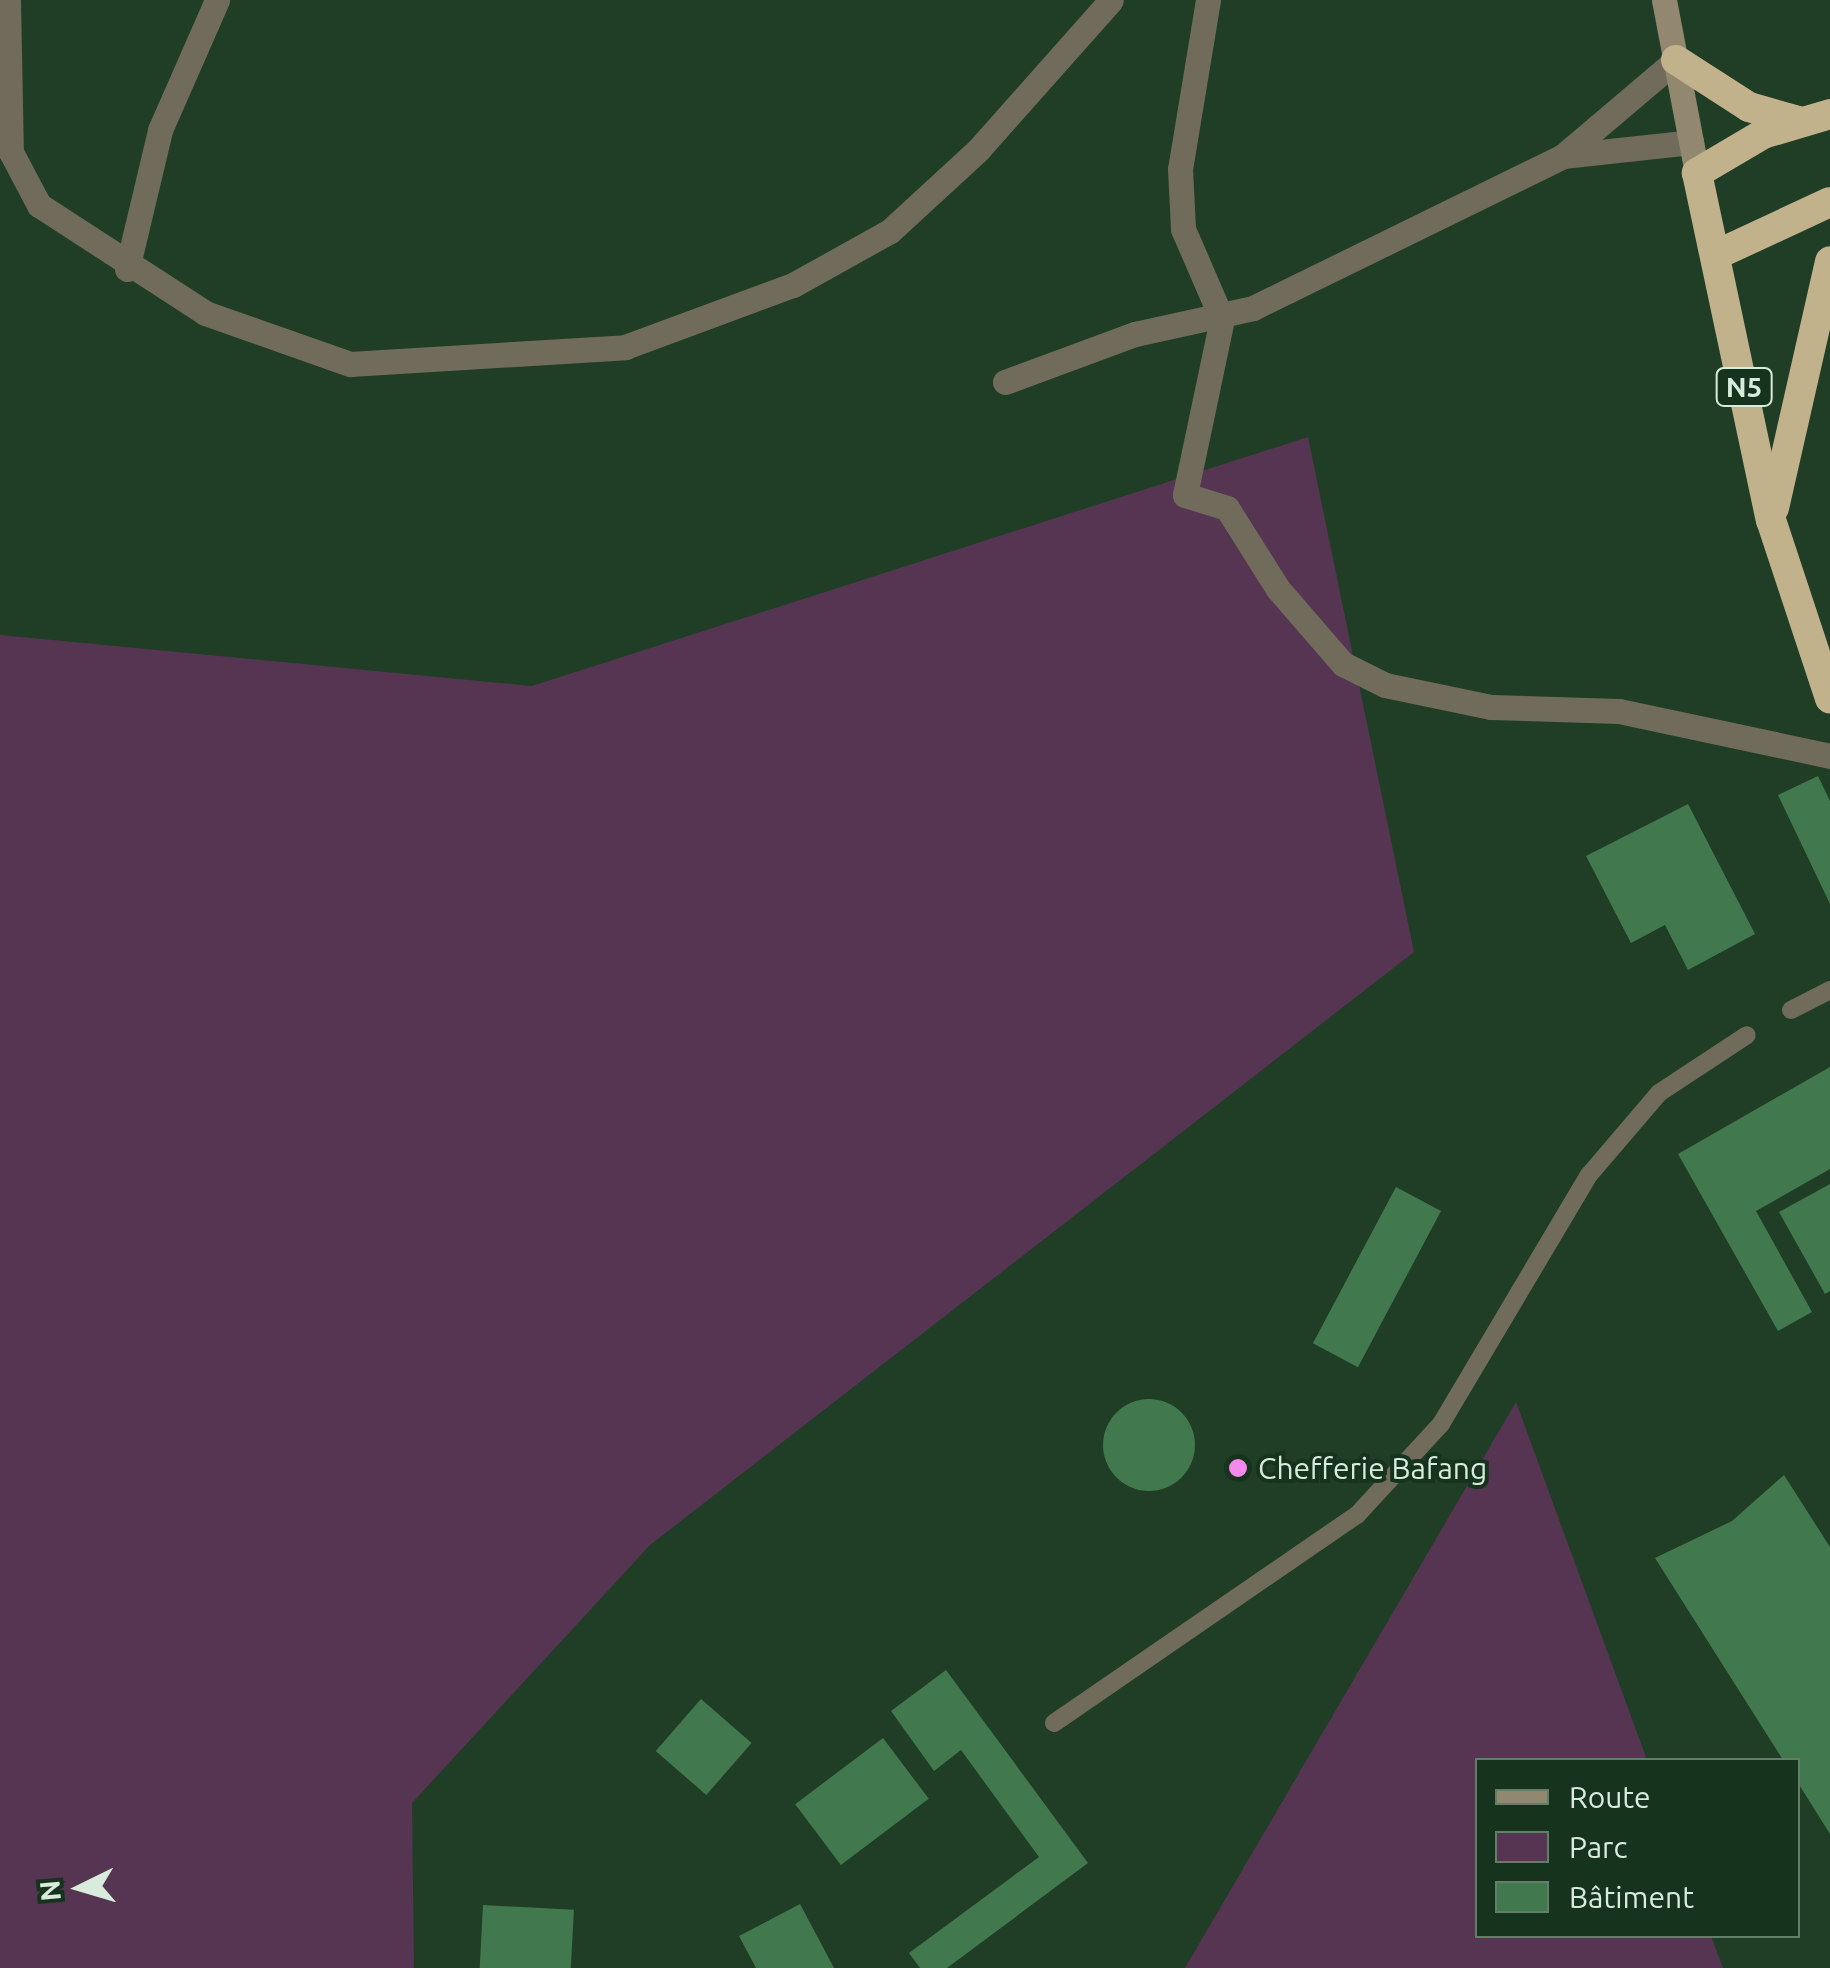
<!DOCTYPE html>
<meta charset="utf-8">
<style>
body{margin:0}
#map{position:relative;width:1830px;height:1968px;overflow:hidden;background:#203e26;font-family:Ubuntu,sans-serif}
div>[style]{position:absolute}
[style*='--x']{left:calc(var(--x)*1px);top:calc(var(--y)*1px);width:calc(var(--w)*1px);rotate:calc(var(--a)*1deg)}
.green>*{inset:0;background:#553552}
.building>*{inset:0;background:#41784d;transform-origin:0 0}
.round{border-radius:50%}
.lane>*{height:18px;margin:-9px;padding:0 9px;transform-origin:9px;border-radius:9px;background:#716b5b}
.street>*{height:25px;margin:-12.5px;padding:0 12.5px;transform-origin:12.5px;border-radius:12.5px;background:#716b5b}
.secondary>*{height:25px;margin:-12.5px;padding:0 12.5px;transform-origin:12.5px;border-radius:12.5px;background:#91886f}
.highway>*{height:30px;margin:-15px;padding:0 15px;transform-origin:15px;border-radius:15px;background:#c1b28c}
.dots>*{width:28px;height:28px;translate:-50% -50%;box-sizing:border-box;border:5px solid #15331d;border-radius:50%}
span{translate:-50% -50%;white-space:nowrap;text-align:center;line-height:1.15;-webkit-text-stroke:8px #15331d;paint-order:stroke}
.shield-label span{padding:2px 8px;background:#15331d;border:2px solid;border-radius:8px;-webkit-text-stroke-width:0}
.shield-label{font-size:28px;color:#d9ebdc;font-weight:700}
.poi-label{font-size:30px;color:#d9ebdc}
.left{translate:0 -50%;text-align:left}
.legend{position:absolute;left:1475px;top:1758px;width:325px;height:180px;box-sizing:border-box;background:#15331d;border:2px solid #637d69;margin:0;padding:12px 18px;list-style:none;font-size:30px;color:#d9ebdc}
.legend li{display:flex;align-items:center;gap:20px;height:50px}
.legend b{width:50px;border:2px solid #637d69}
.north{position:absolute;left:30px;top:1838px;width:100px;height:100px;-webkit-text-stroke:8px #15331d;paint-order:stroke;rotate:265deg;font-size:28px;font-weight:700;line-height:40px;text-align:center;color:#d9ebdc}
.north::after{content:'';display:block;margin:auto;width:35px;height:45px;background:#d9ebdc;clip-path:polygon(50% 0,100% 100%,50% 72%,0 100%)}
</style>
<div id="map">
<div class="green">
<div style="clip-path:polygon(1308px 437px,1414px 952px,650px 1545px,412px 1803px,414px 1968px,0 1968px,0 635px,532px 686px)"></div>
<div style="clip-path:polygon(1516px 1402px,1647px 1760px,1478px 1760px,1478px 1936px,1711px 1936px,1723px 1968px,1185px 1968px)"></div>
</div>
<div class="building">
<div style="clip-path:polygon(1818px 776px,1830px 801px,1830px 904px,1778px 795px)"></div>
<div style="clip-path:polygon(1688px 804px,1755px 934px,1688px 970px,1665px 925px,1631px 943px,1586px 856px)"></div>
<div style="clip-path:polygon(1830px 1067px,1830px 1169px,1756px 1211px,1812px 1312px,1778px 1331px,1678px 1154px)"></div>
<div style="clip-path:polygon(1830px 1184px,1830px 1291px,1825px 1294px,1779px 1212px)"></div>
<div style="left:1396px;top:1187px;width:51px;height:177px;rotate:28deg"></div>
<div class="round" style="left:1103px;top:1399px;width:92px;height:92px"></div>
<div style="clip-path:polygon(1784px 1475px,1830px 1547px,1830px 1834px,1798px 1783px,1798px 1760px,1783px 1760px,1655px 1558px,1732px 1521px)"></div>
<div style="clip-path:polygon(946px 1670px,1088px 1863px,947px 1968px,920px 1968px,909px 1953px,1039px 1857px,961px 1750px,934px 1771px,891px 1711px)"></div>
<div style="left:701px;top:1699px;width:67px;height:69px;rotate:41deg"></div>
<div style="left:883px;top:1738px;width:76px;height:110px;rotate:53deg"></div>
<div style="clip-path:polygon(800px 1904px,834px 1968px,756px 1968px,739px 1936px)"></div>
<div style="left:483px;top:1905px;width:91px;height:63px;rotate:3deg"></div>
</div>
<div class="lane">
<div style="--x:1791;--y:1010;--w:44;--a:-27.1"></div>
<div style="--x:1054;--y:1723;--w:368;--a:-34.5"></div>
<div style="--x:1357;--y:1515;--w:124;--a:-47.3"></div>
<div style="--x:1441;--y:1424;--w:290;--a:-59.3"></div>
<div style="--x:1589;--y:1175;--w:108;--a:-49.5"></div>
<div style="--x:1659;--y:1093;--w:105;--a:-33.4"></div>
</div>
<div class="street">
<div style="--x:8;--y:0;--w:152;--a:88.9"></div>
<div style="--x:11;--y:152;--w:60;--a:62.2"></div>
<div style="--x:39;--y:205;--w:198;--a:33"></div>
<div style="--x:205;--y:313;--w:154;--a:19.4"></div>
<div style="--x:350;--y:364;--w:276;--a:-3.5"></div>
<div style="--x:625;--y:347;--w:179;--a:-20.3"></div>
<div style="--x:793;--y:285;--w:111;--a:-29.1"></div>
<div style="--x:890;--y:231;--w:120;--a:-42.6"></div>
<div style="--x:978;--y:150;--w:200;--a:-48.4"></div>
<div style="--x:1208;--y:0;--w:171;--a:99.4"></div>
<div style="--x:1180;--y:169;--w:60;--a:87.1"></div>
<div style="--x:1183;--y:229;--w:98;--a:66.6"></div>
<div style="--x:1222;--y:319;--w:180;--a:101.9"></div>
<div style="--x:1185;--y:495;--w:44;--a:17.2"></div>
<div style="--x:1227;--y:508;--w:96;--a:57.8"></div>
<div style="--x:1278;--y:589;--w:99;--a:49.1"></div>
<div style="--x:1343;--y:664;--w:47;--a:26.6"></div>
<div style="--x:1385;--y:685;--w:108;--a:11.7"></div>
<div style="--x:1491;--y:707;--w:128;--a:1.8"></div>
<div style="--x:1619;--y:711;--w:216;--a:12"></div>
<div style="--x:1563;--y:156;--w:148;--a:-40.3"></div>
<div style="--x:127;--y:269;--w:143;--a:-76.6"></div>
<div style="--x:160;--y:130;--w:142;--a:-66.3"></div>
<div style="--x:1005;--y:382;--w:139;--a:-20.3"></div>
<div style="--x:1135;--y:334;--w:121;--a:-12.4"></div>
<div style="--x:1253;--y:308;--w:345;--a:-26.1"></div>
<div style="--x:1563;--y:156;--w:129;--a:-6.2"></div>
</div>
<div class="secondary">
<div style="--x:1664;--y:0;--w:176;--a:79.2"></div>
</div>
<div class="highway">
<div style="--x:1676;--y:60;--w:87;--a:32.8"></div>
<div style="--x:1749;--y:107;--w:51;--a:15.9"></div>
<div style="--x:1830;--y:114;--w:70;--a:163.4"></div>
<div style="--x:1763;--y:134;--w:77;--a:149.4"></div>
<div style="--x:1697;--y:173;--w:355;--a:78"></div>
<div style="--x:1771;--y:520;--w:188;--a:71.7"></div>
<div style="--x:1718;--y:254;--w:123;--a:-24.9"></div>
<div style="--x:1774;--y:508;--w:253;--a:-77.2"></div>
</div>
<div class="dots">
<div style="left:1238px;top:1468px;background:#f689ee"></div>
</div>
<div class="shield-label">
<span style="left:1744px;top:387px">N5</span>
</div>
<div class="poi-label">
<span class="left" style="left:1258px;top:1468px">Chefferie Bafang</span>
</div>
<ul class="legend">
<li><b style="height:12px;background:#91886f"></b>Route</li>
<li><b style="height:28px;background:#553552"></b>Parc</li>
<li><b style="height:28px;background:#41784d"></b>Bâtiment</li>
</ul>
<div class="north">N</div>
</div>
